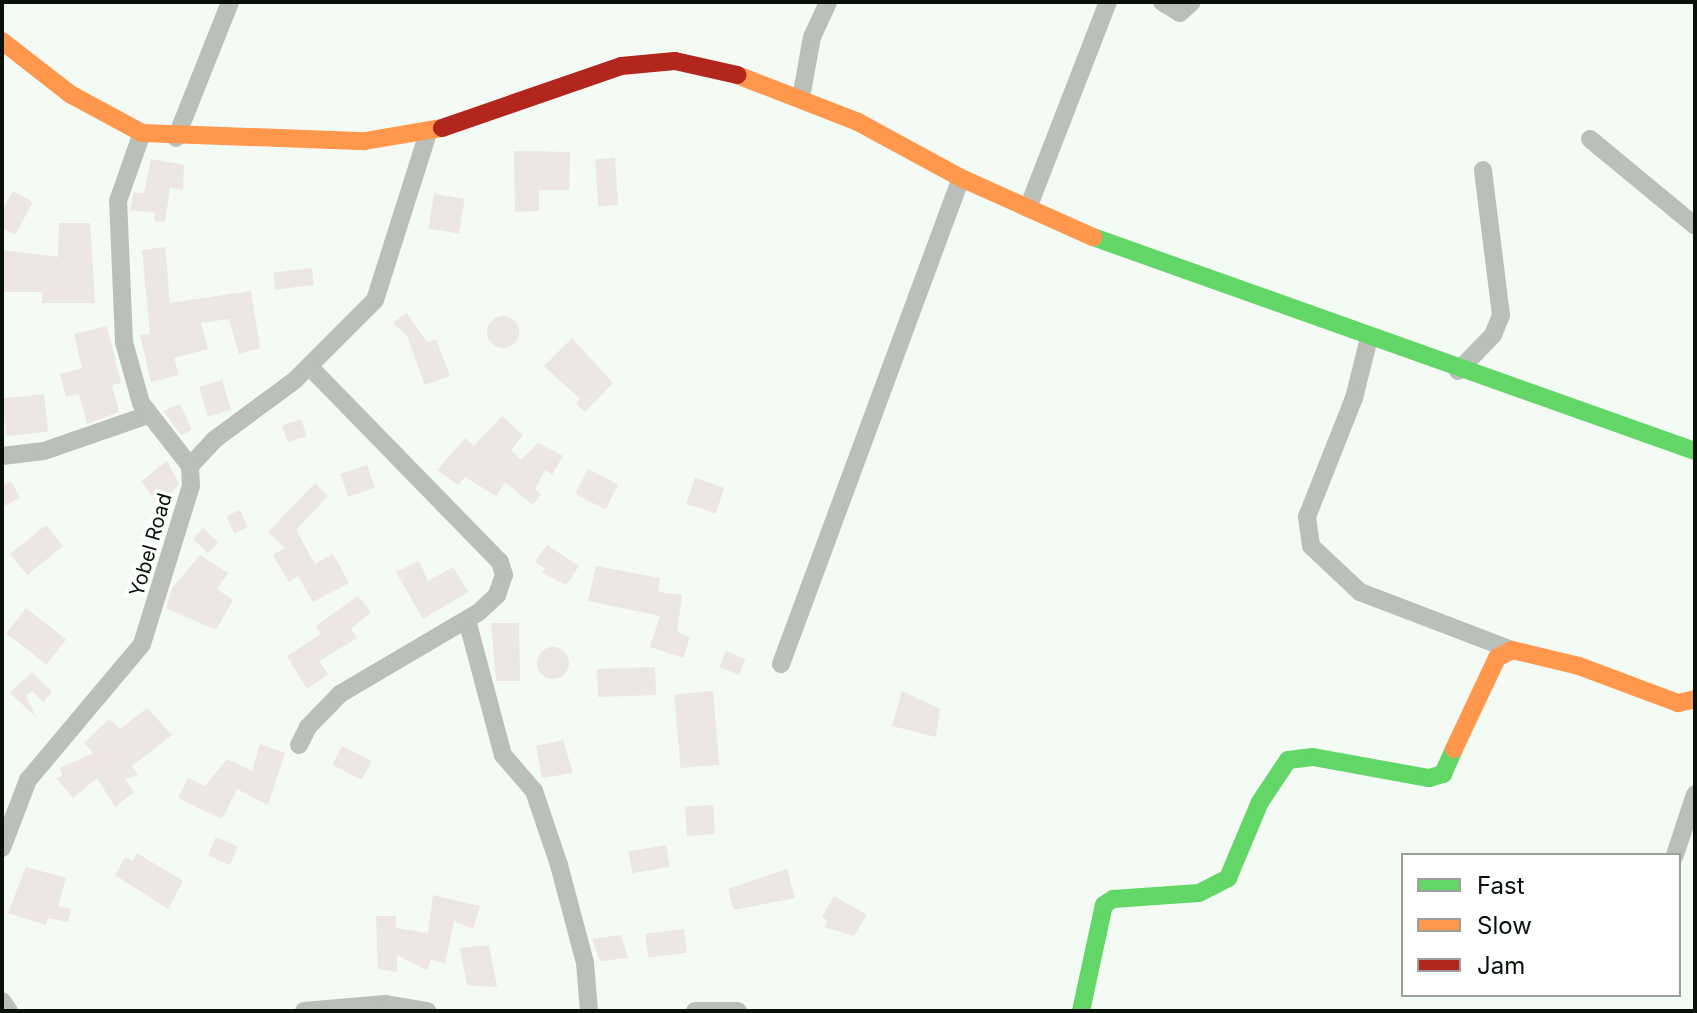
<!DOCTYPE html>
<style>
body{margin:0}
#map{position:relative;width:1697px;height:1013px;overflow:hidden;background:#f4faf4;font-family:Inter,sans-serif}
div>[style]{position:absolute}
[style*='--x']{left:calc(var(--x)*1px);top:calc(var(--y)*1px);width:calc(var(--w)*1px);rotate:calc(var(--a)*1deg)}
.building>*{inset:0;background:#eee5e5;transform-origin:0 0}
.round{border-radius:50%}
.street>*{height:18px;margin:-9px;padding:0 9px;transform-origin:9px;border-radius:9px;background:#babfba}
.fast>*{height:18px;margin:-9px;padding:0 9px;transform-origin:9px;border-radius:9px;background:#63d668}
.slow>*{height:18px;margin:-9px;padding:0 9px;transform-origin:9px;border-radius:9px;background:#ff974d}
.jam>*{height:18px;margin:-9px;padding:0 9px;transform-origin:9px;border-radius:9px;background:#b3261e}
span{translate:-50% -50%;white-space:nowrap;text-align:center;line-height:1.15;-webkit-text-stroke:7px #fff;paint-order:stroke}
.street-label{font-size:20px;color:#071107}
.frame{position:absolute;inset:0;border:4px solid #071107;pointer-events:none}
.legend{position:absolute;left:1401px;top:853px;width:280px;height:144px;box-sizing:border-box;background:#fff;border:2px solid #9ca09c;margin:0;padding:10px 14px;list-style:none;font-size:24px;color:#071107}
.legend li{display:flex;align-items:center;gap:16px;height:40px}
.legend b{width:40px;border:2px solid #9ca09c}
</style>
<div id="map">
<div class="building">
<div style="clip-path:polygon(514px 151px,570px 152px,569px 190px,539px 190px,539px 211px,515px 212px)"></div>
<div style="left:615px;top:158px;width:47px;height:20px;rotate:86deg"></div>
<div style="clip-path:polygon(151px 159px,184px 165px,183px 190px,170px 187px,165px 222px,154px 221px,155px 213px,130px 210px,134px 192px,144px 193px)"></div>
<div style="clip-path:polygon(13px 191px,33px 202px,15px 235px,2px 228px,2px 210px)"></div>
<div style="left:434px;top:194px;width:31px;height:35px;rotate:9deg"></div>
<div style="clip-path:polygon(59px 223px,90px 223px,95px 303px,42px 303px,42px 292px,2px 292px,2px 250px,58px 257px)"></div>
<div style="clip-path:polygon(165px 247px,170px 303px,251px 291px,260px 348px,239px 354px,229px 319px,201px 323px,208px 349px,174px 358px,179px 375px,151px 382px,140px 335px,150px 334px,142px 250px)"></div>
<div style="left:312px;top:268px;width:17px;height:39px;rotate:83deg"></div>
<div style="clip-path:polygon(407px 313px,427px 342px,436px 339px,450px 376px,425px 385px,407px 336px,393px 323px)"></div>
<div class="round" style="left:487px;top:316px;width:32px;height:32px"></div>
<div style="clip-path:polygon(107px 326px,121px 383px,112px 385px,119px 412px,87px 424px,79px 394px,66px 397px,60px 374px,82px 368px,74px 334px)"></div>
<div style="clip-path:polygon(572px 338px,613px 383px,585px 412px,576px 403px,580px 399px,544px 366px)"></div>
<div style="left:222px;top:380px;width:31px;height:24px;rotate:73deg"></div>
<div style="left:44px;top:394px;width:38px;height:42px;rotate:84deg"></div>
<div style="clip-path:polygon(180px 404px,192px 430px,181px 435px,163px 411px)"></div>
<div style="clip-path:polygon(502px 416px,523px 435px,511px 450px,521px 460px,538px 443px,563px 456px,552px 475px,545px 470px,535px 489px,541px 494px,533px 505px,505px 482px,496px 496px,465px 477px,458px 485px,437px 470px,465px 438px,474px 446px)"></div>
<div style="left:301px;top:419px;width:18px;height:20px;rotate:71deg"></div>
<div style="clip-path:polygon(167px 461px,179px 484px,160px 507px,141px 481px)"></div>
<div style="left:367px;top:465px;width:24px;height:28px;rotate:71deg"></div>
<div style="left:588px;top:469px;width:34px;height:28px;rotate:27deg"></div>
<div style="left:695px;top:478px;width:31px;height:27px;rotate:19deg"></div>
<div style="clip-path:polygon(11px 481px,20px 498px,2px 507px,2px 486px)"></div>
<div style="clip-path:polygon(315px 483px,328px 496px,296px 530px,315px 564px,333px 554px,349px 583px,313px 602px,298px 576px,289px 582px,273px 555px,285px 548px,268px 532px)"></div>
<div style="left:240px;top:510px;width:19px;height:15px;rotate:65deg"></div>
<div style="left:46px;top:525px;width:27px;height:46px;rotate:51deg"></div>
<div style="left:203px;top:528px;width:21px;height:15px;rotate:43deg"></div>
<div style="clip-path:polygon(547px 545px,579px 566px,566px 585px,542px 573px,545px 569px,535px 562px)"></div>
<div style="clip-path:polygon(200px 555px,228px 573px,217px 589px,233px 600px,216px 630px,166px 608px,172px 588px)"></div>
<div style="clip-path:polygon(419px 561px,428px 581px,453px 567px,468px 592px,423px 619px,396px 572px)"></div>
<div style="clip-path:polygon(596px 566px,660px 578px,658px 592px,682px 595px,677px 632px,690px 637px,683px 658px,650px 647px,660px 616px,588px 601px)"></div>
<div style="clip-path:polygon(358px 596px,371px 612px,351px 629px,357px 638px,319px 661px,328px 674px,307px 689px,287px 656px,321px 634px,316px 626px)"></div>
<div style="left:26px;top:608px;width:51px;height:32px;rotate:38deg"></div>
<div style="clip-path:polygon(491px 623px,519px 623px,520px 681px,496px 681px)"></div>
<div class="round" style="left:537px;top:647px;width:32px;height:32px"></div>
<div style="left:726px;top:651px;width:21px;height:17px;rotate:23deg"></div>
<div style="left:655px;top:667px;width:28px;height:58px;rotate:88deg"></div>
<div style="clip-path:polygon(32px 672px,52px 692px,43px 702px,32px 691px,26px 695px,36px 717px,10px 693px)"></div>
<div style="left:713px;top:691px;width:74px;height:39px;rotate:85deg"></div>
<div style="clip-path:polygon(902px 691px,940px 709px,936px 737px,892px 726px)"></div>
<div style="clip-path:polygon(147px 708px,172px 735px,132px 766px,138px 775px,125px 779px,134px 792px,115px 807px,97px 778px,73px 798px,56px 778px,62px 776px,60px 768px,93px 753px,84px 743px,109px 719px,120px 729px)"></div>
<div style="clip-path:polygon(563px 740px,573px 773px,542px 778px,536px 746px)"></div>
<div style="clip-path:polygon(260px 744px,285px 753px,268px 805px,237px 789px,222px 819px,178px 798px,188px 778px,205px 786px,227px 759px,252px 771px)"></div>
<div style="left:342px;top:746px;width:33px;height:21px;rotate:27deg"></div>
<div style="left:713px;top:805px;width:29px;height:28px;rotate:86deg"></div>
<div style="left:216px;top:837px;width:24px;height:20px;rotate:24deg"></div>
<div style="left:666px;top:845px;width:22px;height:38px;rotate:80deg"></div>
<div style="clip-path:polygon(137px 853px,183px 881px,168px 909px,115px 875px,125px 857px,133px 861px)"></div>
<div style="clip-path:polygon(26px 867px,66px 878px,58px 906px,71px 909px,68px 922px,48px 918px,46px 925px,8px 913px)"></div>
<div style="clip-path:polygon(787px 869px,795px 898px,734px 910px,728px 889px)"></div>
<div style="clip-path:polygon(433px 895px,480px 906px,473px 929px,454px 921px,445px 964px,431px 959px,427px 970px,397px 955px,397px 972px,378px 969px,376px 916px,396px 916px,396px 928px,428px 933px)"></div>
<div style="clip-path:polygon(834px 896px,867px 915px,854px 936px,824px 927px,828px 921px,822px 917px)"></div>
<div style="left:684px;top:929px;width:24px;height:39px;rotate:83deg"></div>
<div style="clip-path:polygon(621px 935px,628px 958px,600px 961px,592px 939px)"></div>
<div style="clip-path:polygon(489px 945px,497px 987px,467px 985px,460px 948px)"></div>
</div>
<div class="street">
<div style="--x:1162;--y:2;--w:21;--a:31"></div>
<div style="--x:1180;--y:13;--w:16;--a:-43"></div>
<div style="--x:801;--y:98;--w:62;--a:-79.8"></div>
<div style="--x:812;--y:37;--w:38;--a:-65"></div>
<div style="--x:176;--y:138;--w:146;--a:-68.3"></div>
<div style="--x:1590;--y:139;--w:136;--a:39.6"></div>
<div style="--x:1028;--y:208;--w:221;--a:-68.8"></div>
<div style="--x:1369;--y:338;--w:62;--a:104"></div>
<div style="--x:1354;--y:398;--w:128;--a:111.6"></div>
<div style="--x:1307;--y:517;--w:29;--a:82"></div>
<div style="--x:1311;--y:546;--w:67;--a:43.2"></div>
<div style="--x:1360;--y:592;--w:163;--a:20.9"></div>
<div style="--x:1458;--y:371;--w:50;--a:-45.8"></div>
<div style="--x:1493;--y:335;--w:22;--a:-68"></div>
<div style="--x:1501;--y:315;--w:146;--a:-97.1"></div>
<div style="--x:2;--y:456;--w:42;--a:-6.8"></div>
<div style="--x:44;--y:451;--w:110;--a:-19.1"></div>
<div style="--x:190;--y:466;--w:35;--a:-47"></div>
<div style="--x:214;--y:440;--w:101;--a:-36.5"></div>
<div style="--x:295;--y:380;--w:113;--a:-45"></div>
<div style="--x:375;--y:300;--w:175;--a:-72.4"></div>
<div style="--x:467;--y:620;--w:140;--a:75.1"></div>
<div style="--x:503;--y:755;--w:48;--a:49.3"></div>
<div style="--x:534;--y:791;--w:78;--a:71.3"></div>
<div style="--x:559;--y:865;--w:101;--a:75.1"></div>
<div style="--x:585;--y:963;--w:48;--a:85.2"></div>
<div style="--x:781;--y:664;--w:518;--a:-69.68"></div>
<div style="--x:299;--y:745;--w:20;--a:-63"></div>
<div style="--x:308;--y:727;--w:46;--a:-45.9"></div>
<div style="--x:340;--y:694;--w:161;--a:-30.5"></div>
<div style="--x:479;--y:612;--w:25;--a:-43"></div>
<div style="--x:497;--y:595;--w:21;--a:-71"></div>
<div style="--x:504;--y:575;--w:14;--a:-107"></div>
<div style="--x:500;--y:562;--w:272;--a:-134.3"></div>
<div style="--x:2;--y:848;--w:73;--a:-69.1"></div>
<div style="--x:28;--y:780;--w:177;--a:-50"></div>
<div style="--x:142;--y:644;--w:165;--a:-72.8"></div>
<div style="--x:191;--y:486;--w:20;--a:-93"></div>
<div style="--x:190;--y:466;--w:80;--a:-127.9"></div>
<div style="--x:141;--y:403;--w:63;--a:-105.6"></div>
<div style="--x:124;--y:342;--w:141;--a:-92.4"></div>
<div style="--x:118;--y:201;--w:72;--a:-70.6"></div>
<div style="--x:1675;--y:855;--w:64;--a:-71.8"></div>
<div style="--x:2;--y:1001;--w:12;--a:55"></div>
<div style="--x:304;--y:1011;--w:82;--a:-4.9"></div>
<div style="--x:386;--y:1004;--w:42;--a:9.7"></div>
<div style="--x:695;--y:1011;--w:43;--a:0"></div>
</div>
<div class="fast">
<div style="--x:1093;--y:237;--w:639;--a:19.57"></div>
<div style="--x:1081;--y:1011;--w:108;--a:-77.8"></div>
<div style="--x:1104;--y:905;--w:11;--a:-34"></div>
<div style="--x:1113;--y:899;--w:86;--a:-4"></div>
<div style="--x:1199;--y:893;--w:33;--a:-27"></div>
<div style="--x:1228;--y:878;--w:82;--a:-67.2"></div>
<div style="--x:1260;--y:802;--w:50;--a:-56.3"></div>
<div style="--x:1288;--y:760;--w:25;--a:-7"></div>
<div style="--x:1313;--y:757;--w:118;--a:10.3"></div>
<div style="--x:1429;--y:778;--w:15;--a:-16"></div>
<div style="--x:1443;--y:774;--w:27;--a:-66"></div>
</div>
<div class="slow">
<div style="--x:2;--y:41;--w:86;--a:37.9"></div>
<div style="--x:70;--y:94;--w:82;--a:28.4"></div>
<div style="--x:142;--y:133;--w:223;--a:2.1"></div>
<div style="--x:365;--y:141;--w:78;--a:-9.6"></div>
<div style="--x:737;--y:75;--w:130;--a:21.2"></div>
<div style="--x:858;--y:122;--w:117;--a:28.5"></div>
<div style="--x:961;--y:178;--w:145;--a:24.1"></div>
<div style="--x:1454;--y:749;--w:101;--a:-64.7"></div>
<div style="--x:1497;--y:658;--w:17;--a:-28"></div>
<div style="--x:1512;--y:650;--w:69;--a:13.4"></div>
<div style="--x:1579;--y:666;--w:106;--a:20.5"></div>
<div style="--x:1678;--y:703;--w:17;--a:-13"></div>
</div>
<div class="jam">
<div style="--x:442;--y:128;--w:189;--a:-19.1"></div>
<div style="--x:621;--y:66;--w:54;--a:-5.3"></div>
<div style="--x:675;--y:61;--w:64;--a:12.7"></div>
</div>
<div class="street-label">
<span style="left:151px;top:545px;rotate:-74deg">Yobel Road</span>
</div>
<div class="frame"></div>
<ul class="legend">
<li><b style="height:10px;background:#63d668"></b>Fast</li>
<li><b style="height:10px;background:#ff974d"></b>Slow</li>
<li><b style="height:10px;background:#b3261e"></b>Jam</li>
</ul>
</div>
